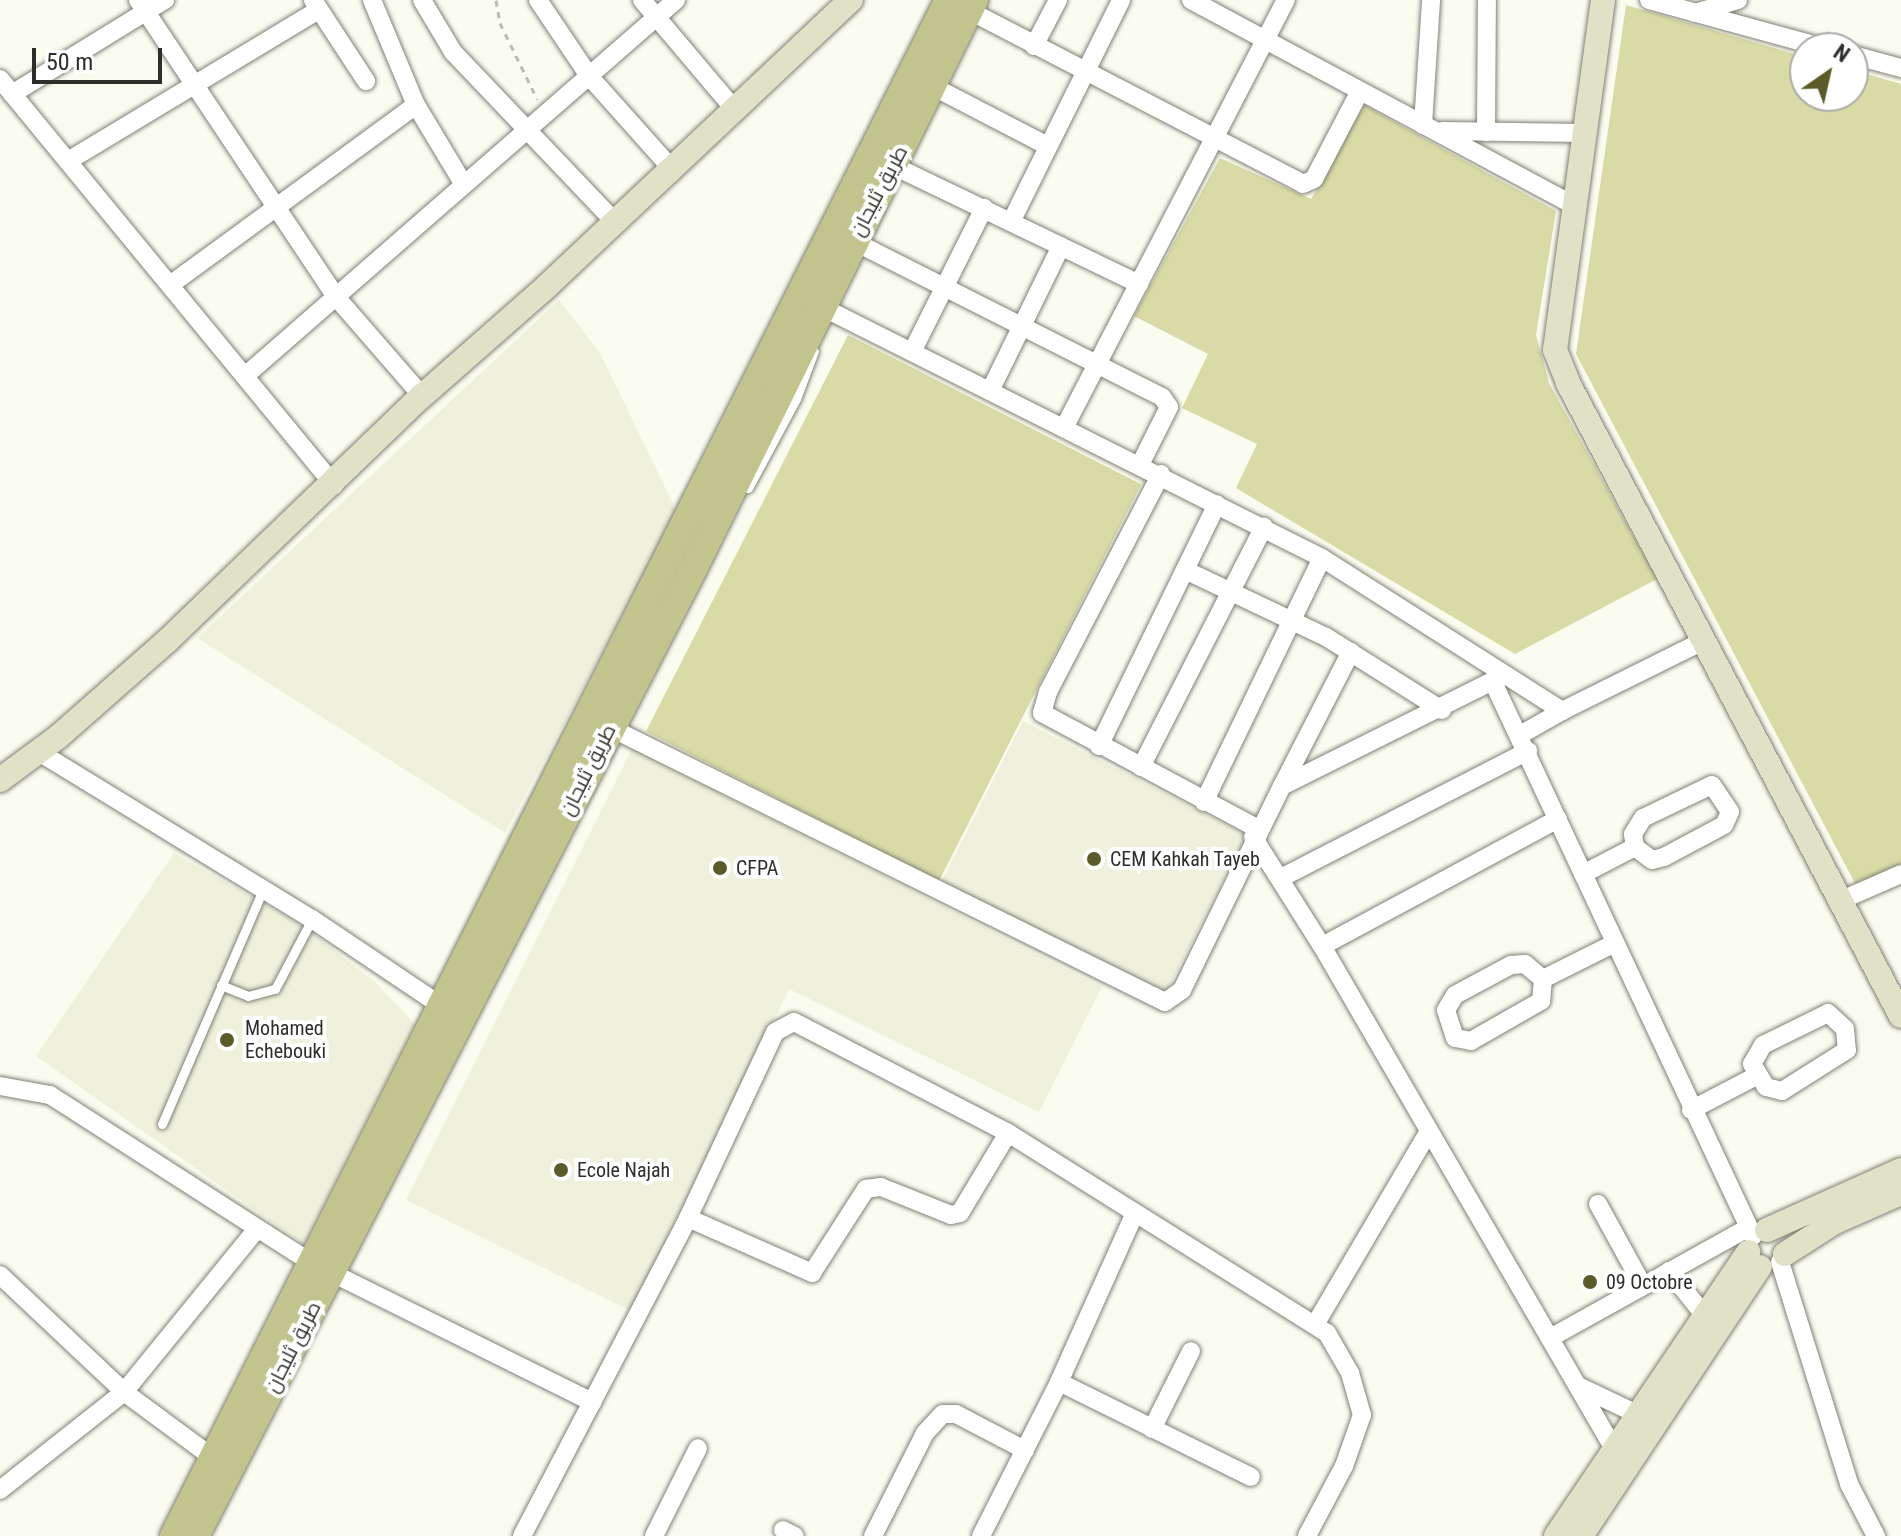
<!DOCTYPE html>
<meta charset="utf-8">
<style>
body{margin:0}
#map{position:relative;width:1901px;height:1536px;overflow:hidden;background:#fbfcf0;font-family:"Roboto Condensed",Cairo,sans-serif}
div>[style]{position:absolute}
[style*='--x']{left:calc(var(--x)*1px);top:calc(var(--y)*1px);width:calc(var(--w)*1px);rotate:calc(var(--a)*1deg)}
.built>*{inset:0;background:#eff1dd;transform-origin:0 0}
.green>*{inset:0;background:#d8dba5;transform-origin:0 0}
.path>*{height:3px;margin-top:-1.5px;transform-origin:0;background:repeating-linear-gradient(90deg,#bbbcb2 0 6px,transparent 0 12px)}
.roads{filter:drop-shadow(0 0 2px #808076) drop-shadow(0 0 2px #808076)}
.lane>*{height:9px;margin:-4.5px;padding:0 4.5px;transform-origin:4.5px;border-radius:4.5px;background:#fff}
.street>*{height:18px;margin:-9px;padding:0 9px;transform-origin:9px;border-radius:9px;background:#fff}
.secondary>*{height:24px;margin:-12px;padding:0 12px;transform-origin:12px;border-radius:12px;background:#e1e1c7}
.primary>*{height:28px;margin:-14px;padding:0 14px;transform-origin:14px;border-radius:14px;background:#c2c48e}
.dots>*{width:22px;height:22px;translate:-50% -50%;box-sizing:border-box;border:4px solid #fff;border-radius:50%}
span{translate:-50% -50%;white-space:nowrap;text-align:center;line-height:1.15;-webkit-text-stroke:8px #fff;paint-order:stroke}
.street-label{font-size:20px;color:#2d2e29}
.poi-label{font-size:20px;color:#2d2e29}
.left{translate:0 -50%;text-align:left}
.north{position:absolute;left:1789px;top:32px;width:80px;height:80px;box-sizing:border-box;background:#fff;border:2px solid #ababa9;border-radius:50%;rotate:34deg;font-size:22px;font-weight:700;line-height:32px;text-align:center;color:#2d2e29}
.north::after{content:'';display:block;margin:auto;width:28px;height:36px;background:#5b5c29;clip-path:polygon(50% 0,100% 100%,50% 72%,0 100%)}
.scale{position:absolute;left:32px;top:48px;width:130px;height:36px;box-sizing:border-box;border:4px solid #2d2e29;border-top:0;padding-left:10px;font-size:24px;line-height:28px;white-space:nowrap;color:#2d2e29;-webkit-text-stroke:6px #fff;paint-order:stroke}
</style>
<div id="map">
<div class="built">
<div style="clip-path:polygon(559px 300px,600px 353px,677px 512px,505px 833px,197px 638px)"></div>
<div style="left:1023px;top:721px;width:251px;height:180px;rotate:27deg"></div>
<div style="clip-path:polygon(632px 749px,1102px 987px,1039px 1112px,789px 989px,631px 1311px,406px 1200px)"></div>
<div style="clip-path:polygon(174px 853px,302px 925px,375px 982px,415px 1024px,303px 1244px,36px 1056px)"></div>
</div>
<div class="green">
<div style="clip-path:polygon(1626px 5px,1805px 57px,1805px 96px,1853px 96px,1853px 70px,1901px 84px,1901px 870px,1858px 889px,1576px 354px)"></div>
<div style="clip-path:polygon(1364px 105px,1556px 211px,1536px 335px,1549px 383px,1657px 579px,1515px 654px,1236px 488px,1257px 444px,1182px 408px,1208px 354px,1134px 316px,1220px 158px,1311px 199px)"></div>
<div style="left:848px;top:335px;width:329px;height:445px;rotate:27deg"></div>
</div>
<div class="path">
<div style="--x:496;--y:0;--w:23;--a:80"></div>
<div style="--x:500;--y:23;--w:85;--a:64"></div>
</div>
<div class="roads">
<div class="lane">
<div style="--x:748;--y:488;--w:101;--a:-61.7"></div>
<div style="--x:796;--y:399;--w:51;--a:-69.4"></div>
<div style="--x:221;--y:985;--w:29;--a:22"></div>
<div style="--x:248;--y:996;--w:28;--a:-15"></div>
<div style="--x:275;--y:989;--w:79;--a:-62.1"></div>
<div style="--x:162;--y:1124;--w:255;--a:-66.7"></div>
</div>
<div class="street">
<div style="--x:138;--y:0;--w:357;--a:56.3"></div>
<div style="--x:336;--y:297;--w:131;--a:49"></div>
<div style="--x:313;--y:0;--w:97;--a:56.8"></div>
<div style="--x:372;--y:0;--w:114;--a:67.3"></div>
<div style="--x:422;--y:0;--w:61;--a:59.2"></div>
<div style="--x:453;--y:52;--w:235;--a:46.4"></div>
<div style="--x:538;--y:0;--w:92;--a:56.1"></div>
<div style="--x:589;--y:76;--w:125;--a:48.3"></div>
<div style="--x:642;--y:0;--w:144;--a:49.8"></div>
<div style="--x:1191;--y:0;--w:434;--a:28.2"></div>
<div style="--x:1649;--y:0;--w:182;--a:15.3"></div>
<div style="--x:968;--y:10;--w:377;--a:27.4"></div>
<div style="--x:1303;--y:184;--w:12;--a:-24"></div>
<div style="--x:1314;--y:179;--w:99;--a:-62.4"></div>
<div style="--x:1695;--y:13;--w:45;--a:-16.8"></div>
<div style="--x:1034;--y:46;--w:52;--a:-62.4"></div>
<div style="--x:1853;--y:55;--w:50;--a:15.2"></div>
<div style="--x:0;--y:79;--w:526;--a:50.56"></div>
<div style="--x:934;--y:87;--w:128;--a:27.4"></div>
<div style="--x:12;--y:94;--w:180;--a:-31.6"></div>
<div style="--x:1423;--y:125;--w:125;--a:-86.3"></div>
<div style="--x:1442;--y:131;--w:142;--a:0.8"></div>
<div style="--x:1486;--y:132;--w:132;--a:-89.6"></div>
<div style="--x:68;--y:161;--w:292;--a:-31.1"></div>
<div style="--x:894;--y:166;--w:272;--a:25.7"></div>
<div style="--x:1011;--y:222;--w:248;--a:-63.6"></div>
<div style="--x:853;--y:241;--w:346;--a:26.8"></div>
<div style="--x:1162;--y:397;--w:12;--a:55"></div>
<div style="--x:1169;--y:407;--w:63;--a:116.6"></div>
<div style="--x:170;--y:285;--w:305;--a:-36.2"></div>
<div style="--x:416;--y:105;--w:93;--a:59"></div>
<div style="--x:814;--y:303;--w:568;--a:26.66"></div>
<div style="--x:1322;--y:558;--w:285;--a:32.5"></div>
<div style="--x:1562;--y:711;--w:160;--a:-26.4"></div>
<div style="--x:913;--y:350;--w:159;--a:-63.4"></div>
<div style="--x:245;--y:376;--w:572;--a:-41.1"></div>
<div style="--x:991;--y:389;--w:159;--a:-63.9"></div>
<div style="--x:1065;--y:426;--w:480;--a:-62.6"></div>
<div style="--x:1161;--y:474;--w:246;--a:117.4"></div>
<div style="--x:1048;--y:692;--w:22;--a:106"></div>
<div style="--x:1042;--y:713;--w:245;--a:28.2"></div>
<div style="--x:1185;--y:570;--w:156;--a:25.4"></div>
<div style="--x:1326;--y:637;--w:137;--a:32.2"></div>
<div style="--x:1493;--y:682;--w:612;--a:64.86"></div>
<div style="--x:609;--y:727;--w:620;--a:26.32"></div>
<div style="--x:1165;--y:1002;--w:21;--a:-35"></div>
<div style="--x:1182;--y:990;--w:227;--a:-63.9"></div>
<div style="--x:1282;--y:786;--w:249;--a:-26.5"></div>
<div style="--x:1520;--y:735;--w:48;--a:-29.7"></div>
<div style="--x:1099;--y:746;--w:269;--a:-64"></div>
<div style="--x:39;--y:752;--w:320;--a:31.5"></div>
<div style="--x:312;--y:919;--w:165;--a:33.9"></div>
<div style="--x:1141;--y:767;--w:270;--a:-62.9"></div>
<div style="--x:1712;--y:785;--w:32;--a:56"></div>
<div style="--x:1730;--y:812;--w:14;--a:115"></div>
<div style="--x:1724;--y:825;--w:68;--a:151.9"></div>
<div style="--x:1664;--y:857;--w:12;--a:166"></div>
<div style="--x:1652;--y:860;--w:21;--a:-143"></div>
<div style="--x:1635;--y:847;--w:13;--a:-99"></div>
<div style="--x:1633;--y:834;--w:19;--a:-58"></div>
<div style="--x:1643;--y:818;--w:76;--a:-25.6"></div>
<div style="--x:1282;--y:786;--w:151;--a:-62.8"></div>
<div style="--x:1204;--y:802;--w:271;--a:-64.2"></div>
<div style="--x:1558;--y:819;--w:268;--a:151.7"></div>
<div style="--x:1322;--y:946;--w:582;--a:59.86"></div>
<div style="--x:1253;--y:837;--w:129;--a:57.7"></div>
<div style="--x:1583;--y:874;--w:59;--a:-27.4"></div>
<div style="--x:1281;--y:878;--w:278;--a:-27.2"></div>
<div style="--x:1844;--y:899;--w:62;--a:-23.7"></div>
<div style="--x:1525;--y:964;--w:23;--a:40"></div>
<div style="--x:1543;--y:979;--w:22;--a:95"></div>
<div style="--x:1541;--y:1001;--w:81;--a:150.3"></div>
<div style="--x:1471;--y:1041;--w:16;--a:-169"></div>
<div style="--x:1455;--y:1038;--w:29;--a:-108"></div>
<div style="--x:1446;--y:1010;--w:17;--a:-59"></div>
<div style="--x:1455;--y:995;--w:64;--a:-28.2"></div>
<div style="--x:1511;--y:965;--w:14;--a:-4"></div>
<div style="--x:1543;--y:979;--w:80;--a:-26.6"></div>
<div style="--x:1828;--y:1013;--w:23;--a:43"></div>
<div style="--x:1845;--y:1029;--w:21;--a:85"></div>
<div style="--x:1847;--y:1050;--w:77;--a:147.8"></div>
<div style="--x:1782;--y:1091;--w:16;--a:-166"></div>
<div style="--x:1766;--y:1087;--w:27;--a:-121"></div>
<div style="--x:1752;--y:1064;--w:22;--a:-60"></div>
<div style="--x:1763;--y:1045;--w:72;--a:-26.2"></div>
<div style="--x:0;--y:1086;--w:51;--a:10.2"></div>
<div style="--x:50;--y:1095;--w:311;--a:32.7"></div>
<div style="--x:312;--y:1263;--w:313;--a:26.4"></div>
<div style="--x:1691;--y:1110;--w:73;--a:-27.6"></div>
<div style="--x:1598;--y:1204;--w:91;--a:61.2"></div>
<div style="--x:688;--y:1218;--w:136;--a:23.9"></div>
<div style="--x:812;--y:1273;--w:100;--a:-57.3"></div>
<div style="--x:866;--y:1189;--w:15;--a:-8"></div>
<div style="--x:881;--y:1187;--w:75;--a:21.8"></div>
<div style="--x:951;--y:1215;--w:9;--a:-13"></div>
<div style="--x:960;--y:1213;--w:93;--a:-59"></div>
<div style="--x:1780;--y:1262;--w:232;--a:72.7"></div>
<div style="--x:1849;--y:1484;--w:59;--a:62.6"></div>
<div style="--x:1669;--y:1271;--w:58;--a:51.3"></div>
<div style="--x:0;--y:1275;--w:170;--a:43.3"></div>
<div style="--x:124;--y:1392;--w:109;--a:36.5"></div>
<div style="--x:1316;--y:1323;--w:223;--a:-59.5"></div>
<div style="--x:1550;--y:1338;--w:227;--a:-29.1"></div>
<div style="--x:1059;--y:1382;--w:214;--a:26.3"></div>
<div style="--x:1578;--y:1386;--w:65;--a:25.4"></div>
<div style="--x:1152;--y:1429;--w:87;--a:-63.4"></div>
<div style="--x:0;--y:1490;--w:158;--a:-38.3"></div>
<div style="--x:124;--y:1392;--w:210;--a:-50.8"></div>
<div style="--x:783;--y:1530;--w:13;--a:27"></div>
<div style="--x:522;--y:1536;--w:359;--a:-62.4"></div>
<div style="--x:688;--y:1218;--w:205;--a:-64.9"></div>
<div style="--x:775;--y:1032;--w:21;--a:-28"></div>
<div style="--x:794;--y:1022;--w:241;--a:27.4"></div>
<div style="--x:1008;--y:1133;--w:377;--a:32.1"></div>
<div style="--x:1327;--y:1333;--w:46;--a:60.1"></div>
<div style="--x:1350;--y:1373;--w:44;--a:74.1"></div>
<div style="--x:1362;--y:1415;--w:54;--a:109.4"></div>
<div style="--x:1344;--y:1466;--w:79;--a:117.9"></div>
<div style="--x:654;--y:1536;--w:98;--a:-63.4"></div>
<div style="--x:873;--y:1536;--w:115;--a:-63.2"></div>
<div style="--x:925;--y:1433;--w:26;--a:-47"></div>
<div style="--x:943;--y:1414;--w:13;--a:0"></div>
<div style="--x:956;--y:1414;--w:78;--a:27.6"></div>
<div style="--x:981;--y:1536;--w:173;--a:-63.1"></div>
<div style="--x:1059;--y:1382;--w:185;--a:-65.8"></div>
</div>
<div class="secondary">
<div style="--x:1603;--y:0;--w:353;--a:97.8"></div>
<div style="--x:1555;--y:350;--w:35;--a:68"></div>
<div style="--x:1568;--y:383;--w:715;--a:62.25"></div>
<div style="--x:0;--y:780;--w:72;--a:-36.6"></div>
<div style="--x:58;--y:737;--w:145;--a:-41.4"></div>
<div style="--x:167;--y:641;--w:354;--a:-43.9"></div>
<div style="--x:422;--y:396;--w:165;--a:-41.3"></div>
<div style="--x:546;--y:287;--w:419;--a:-43.3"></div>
<div style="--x:1767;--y:1230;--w:147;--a:-24.1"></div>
<div style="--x:1785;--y:1254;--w:59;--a:-32.6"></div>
<div style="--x:1835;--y:1222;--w:72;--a:-23.7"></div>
<div style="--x:1556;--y:1536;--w:343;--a:-55.9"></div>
<div style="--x:1581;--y:1536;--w:323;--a:-56.4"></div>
</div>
<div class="primary">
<div style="--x:174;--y:1536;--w:1720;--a:-63.23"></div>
<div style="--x:195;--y:1536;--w:1088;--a:-62.75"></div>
<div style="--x:693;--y:569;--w:635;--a:-63.72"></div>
</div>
</div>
<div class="dots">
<div style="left:1094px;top:859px;background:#5b5c29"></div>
<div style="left:720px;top:868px;background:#5b5c29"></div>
<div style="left:227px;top:1040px;background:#5b5c29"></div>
<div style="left:561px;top:1170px;background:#5b5c29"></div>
<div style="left:1590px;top:1282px;background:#5b5c29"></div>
</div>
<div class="street-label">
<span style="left:879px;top:191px;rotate:-62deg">طريق ثليجان</span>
<span style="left:588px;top:770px;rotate:-63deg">طريق ثليجان</span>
<span style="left:293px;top:1347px;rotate:-63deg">طريق ثليجان</span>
</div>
<div class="poi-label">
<span class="left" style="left:1110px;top:859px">CEM Kahkah Tayeb</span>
<span class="left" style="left:736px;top:868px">CFPA</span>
<span class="left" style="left:245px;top:1040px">Mohamed<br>Echebouki</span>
<span class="left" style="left:577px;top:1170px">Ecole Najah</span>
<span class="left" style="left:1606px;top:1282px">09 Octobre</span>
</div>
<div class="north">N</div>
<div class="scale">50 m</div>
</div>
